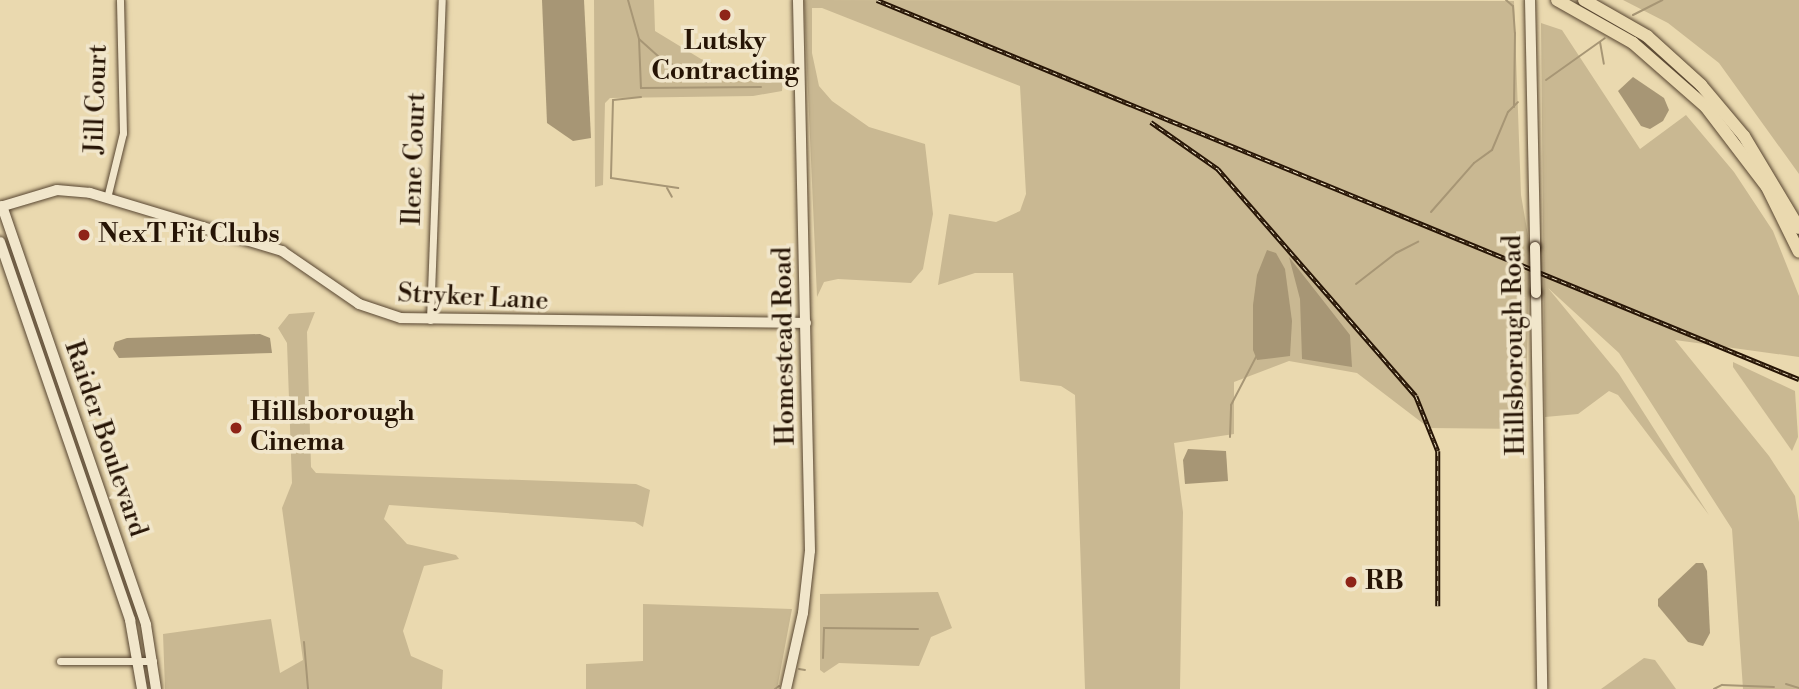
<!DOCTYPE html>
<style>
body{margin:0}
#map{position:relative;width:1799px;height:689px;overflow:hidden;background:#ead9af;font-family:"Libre Bodoni",serif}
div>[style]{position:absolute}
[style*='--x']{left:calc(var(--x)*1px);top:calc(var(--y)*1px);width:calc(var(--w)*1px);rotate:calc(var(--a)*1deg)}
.green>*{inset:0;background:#c9b892}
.water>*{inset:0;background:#a79675}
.stream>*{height:2px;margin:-1px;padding:0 1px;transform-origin:1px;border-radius:1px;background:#a79675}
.roads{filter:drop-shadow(0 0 2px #574530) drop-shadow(0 0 2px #574530)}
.street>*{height:7px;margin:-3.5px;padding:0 3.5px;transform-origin:3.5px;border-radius:3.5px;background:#f1e6cb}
.secondary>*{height:10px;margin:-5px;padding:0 5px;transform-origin:5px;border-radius:5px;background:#f1e6cb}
.highway>*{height:12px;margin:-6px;padding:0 6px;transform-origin:6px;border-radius:6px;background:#ead9af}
.rail>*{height:4.5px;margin-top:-2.25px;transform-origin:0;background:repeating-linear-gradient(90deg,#f1e6cb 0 5px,#261405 0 10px);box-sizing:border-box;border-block:2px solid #261405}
.bridges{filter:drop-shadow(0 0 2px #261405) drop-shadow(0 0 2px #261405)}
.secondary-bridge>*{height:10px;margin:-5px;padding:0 5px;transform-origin:5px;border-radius:5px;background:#f1e6cb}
.dots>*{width:19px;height:19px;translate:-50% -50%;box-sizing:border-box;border:4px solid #f1e6cb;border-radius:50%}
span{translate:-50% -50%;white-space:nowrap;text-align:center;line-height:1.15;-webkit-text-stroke:7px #f1e6cb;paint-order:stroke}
.poi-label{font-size:26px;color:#261405;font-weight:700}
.left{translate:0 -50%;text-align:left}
.street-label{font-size:26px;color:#261405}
</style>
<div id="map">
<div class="green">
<div style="clip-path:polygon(594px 0,654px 0,655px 31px,701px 59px,743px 74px,783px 79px,782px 91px,753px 96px,610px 98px,605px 103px,603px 185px,595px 187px)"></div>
<div style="clip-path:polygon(804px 0,1514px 1px,1521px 195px,1530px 247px,1525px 429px,1429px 428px,1357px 373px,1289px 361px,1234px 382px,1234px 434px,1174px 443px,1183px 512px,1180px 689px,1085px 689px,1075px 395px,1061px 386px,1020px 381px,1013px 273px,975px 273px,938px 285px,949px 214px,996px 222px,1020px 211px,1026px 194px,1020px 86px,822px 8px,812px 8px,812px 53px,819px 86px,832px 101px,869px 127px,925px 144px,933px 214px,923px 269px,911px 283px,838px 279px,824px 282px,817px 297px)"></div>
<div style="clip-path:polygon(1623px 0,1799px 0,1799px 174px,1719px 63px,1668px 23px)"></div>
<div style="clip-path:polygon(1541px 23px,1562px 30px,1640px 149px,1686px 115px,1734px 172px,1773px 231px,1799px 296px,1799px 357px,1675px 340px,1769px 456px,1795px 496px,1799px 522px,1799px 689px,1743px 689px,1732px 529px,1619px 353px,1548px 288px,1619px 374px,1709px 515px,1618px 395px,1609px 391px,1578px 414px,1545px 417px)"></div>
<div style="clip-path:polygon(315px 312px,307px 332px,311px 467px,316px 473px,636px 484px,650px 490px,643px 527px,635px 522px,389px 505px,384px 519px,407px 544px,456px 555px,459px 559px,424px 566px,403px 631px,411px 656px,443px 670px,442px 689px,165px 689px,163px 634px,271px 619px,280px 673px,303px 660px,282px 508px,292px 483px,287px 343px,278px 328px,289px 314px)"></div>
<div style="clip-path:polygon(1733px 362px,1795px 391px,1798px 437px,1792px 451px,1733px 367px)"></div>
<div style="clip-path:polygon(938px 592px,952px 628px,931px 637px,919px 666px,839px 663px,824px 673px,820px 670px,820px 594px)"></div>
<div style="clip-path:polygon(643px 604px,792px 609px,777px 689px,586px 689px,586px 664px,643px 661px)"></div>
<div style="clip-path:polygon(1644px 658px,1655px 660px,1676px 689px,1601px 689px)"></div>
</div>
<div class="water">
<div style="clip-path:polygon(542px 0,584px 0,591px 138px,573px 141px,547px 123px)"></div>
<div style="clip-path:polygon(1633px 77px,1664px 98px,1669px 110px,1663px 121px,1650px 129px,1641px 126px,1618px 91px)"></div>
<div style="clip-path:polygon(1267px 250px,1276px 253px,1285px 269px,1292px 321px,1290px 356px,1257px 360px,1253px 350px,1253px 305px,1257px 275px)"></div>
<div style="clip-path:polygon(1289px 257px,1350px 335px,1352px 367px,1302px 359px,1300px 299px)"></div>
<div style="clip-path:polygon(260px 334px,270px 338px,272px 353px,119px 358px,113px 349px,115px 342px,127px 338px)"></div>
<div style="clip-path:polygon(1188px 449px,1226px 451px,1228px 481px,1185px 484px,1183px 460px)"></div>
<div style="clip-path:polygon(1696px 563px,1703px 563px,1707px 571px,1710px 633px,1703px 646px,1688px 642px,1658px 606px,1658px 599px)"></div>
</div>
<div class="stream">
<div style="--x:628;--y:0;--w:41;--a:74.2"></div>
<div style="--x:639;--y:39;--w:30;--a:42"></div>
<div style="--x:661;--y:59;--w:51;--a:26.6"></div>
<div style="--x:1506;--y:0;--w:9;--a:41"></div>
<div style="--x:1513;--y:6;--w:27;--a:86"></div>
<div style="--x:1515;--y:33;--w:74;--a:90.8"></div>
<div style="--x:1633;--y:15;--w:33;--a:-27"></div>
<div style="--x:639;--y:39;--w:49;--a:87.7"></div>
<div style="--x:641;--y:88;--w:120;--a:-0.5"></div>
<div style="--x:1600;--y:42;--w:22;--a:80"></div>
<div style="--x:1546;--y:80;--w:72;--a:-35.4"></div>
<div style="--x:641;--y:97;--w:28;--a:174"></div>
<div style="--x:613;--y:100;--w:78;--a:91.5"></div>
<div style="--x:611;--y:178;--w:68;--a:8.5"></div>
<div style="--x:667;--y:188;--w:10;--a:61"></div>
<div style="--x:1431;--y:212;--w:65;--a:-48.7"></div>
<div style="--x:1474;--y:163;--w:22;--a:-36"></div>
<div style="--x:1492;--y:150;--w:41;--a:-67.2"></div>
<div style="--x:1508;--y:112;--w:14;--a:-45"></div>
<div style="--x:1356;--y:284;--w:51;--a:-37.8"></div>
<div style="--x:1396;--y:253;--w:25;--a:-27"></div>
<div style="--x:1230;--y:437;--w:32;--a:-88"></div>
<div style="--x:1231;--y:405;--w:54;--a:-62.5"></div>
<div style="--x:304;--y:642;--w:47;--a:85.1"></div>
<div style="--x:823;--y:658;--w:30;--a:-88"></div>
<div style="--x:824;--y:628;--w:94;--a:0.6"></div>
<div style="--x:799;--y:669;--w:6;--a:9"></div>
<div style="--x:1786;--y:684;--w:14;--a:17"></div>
<div style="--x:775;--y:689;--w:5;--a:-37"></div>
<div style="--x:1714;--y:689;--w:9;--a:-27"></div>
<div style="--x:1722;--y:685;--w:52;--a:2.2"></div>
</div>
<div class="roads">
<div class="street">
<div style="--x:107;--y:198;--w:67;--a:-76.2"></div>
<div style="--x:123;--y:133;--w:133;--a:-91.3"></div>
<div style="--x:430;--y:320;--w:320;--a:-87.9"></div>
<div style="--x:60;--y:661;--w:93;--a:0"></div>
</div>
<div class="secondary">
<div style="--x:1530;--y:0;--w:247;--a:88.8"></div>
<div style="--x:2;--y:206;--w:443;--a:71"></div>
<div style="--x:146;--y:625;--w:65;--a:81.1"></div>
<div style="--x:0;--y:207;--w:59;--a:-16.6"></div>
<div style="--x:57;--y:190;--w:33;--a:5"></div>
<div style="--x:90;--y:193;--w:201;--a:16.8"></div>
<div style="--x:282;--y:251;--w:93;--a:34.5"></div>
<div style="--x:359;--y:304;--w:44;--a:18.4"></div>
<div style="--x:401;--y:318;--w:405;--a:0.7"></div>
<div style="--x:0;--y:242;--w:400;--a:71"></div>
<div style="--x:130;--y:620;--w:70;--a:80.1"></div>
<div style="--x:1536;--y:293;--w:396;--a:89.1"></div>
<div style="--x:786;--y:689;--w:78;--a:-77.4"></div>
<div style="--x:803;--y:613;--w:62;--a:-83.6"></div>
<div style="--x:810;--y:551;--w:551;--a:-91.25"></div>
</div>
<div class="highway">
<div style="--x:1557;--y:0;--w:87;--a:29.5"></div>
<div style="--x:1633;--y:43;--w:97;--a:41.2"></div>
<div style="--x:1706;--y:107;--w:101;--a:52.7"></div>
<div style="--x:1767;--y:187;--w:72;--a:63.8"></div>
<div style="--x:1584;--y:0;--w:73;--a:29.7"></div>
<div style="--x:1647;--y:36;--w:73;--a:42.2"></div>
<div style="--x:1701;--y:85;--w:67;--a:49.9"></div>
<div style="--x:1744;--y:136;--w:107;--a:59.1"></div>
</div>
</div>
<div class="rail">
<div style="--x:877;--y:0;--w:997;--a:22.35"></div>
<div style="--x:1151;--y:122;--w:82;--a:35"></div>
<div style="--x:1218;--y:169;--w:301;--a:48.9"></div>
<div style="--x:1416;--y:396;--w:59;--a:68.2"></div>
<div style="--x:1438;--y:451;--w:155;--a:90"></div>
</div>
<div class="bridges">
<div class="secondary-bridge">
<div style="--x:1535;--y:247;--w:46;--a:88.8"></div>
</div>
</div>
<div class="dots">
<div style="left:725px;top:15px;background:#8f2418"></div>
<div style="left:84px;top:235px;background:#8f2418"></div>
<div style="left:236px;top:428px;background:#8f2418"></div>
<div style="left:1351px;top:582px;background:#8f2418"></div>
</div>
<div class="poi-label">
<span style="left:725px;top:57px">Lutsky<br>Contracting</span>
<span class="left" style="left:98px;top:235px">NexT Fit Clubs</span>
<span class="left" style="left:250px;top:428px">Hillsborough<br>Cinema</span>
<span class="left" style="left:1365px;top:582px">RB</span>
</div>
<div class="street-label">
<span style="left:97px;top:99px;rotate:-88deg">Jill Court</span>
<span style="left:415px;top:159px;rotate:-88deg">Ilene Court</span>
<span style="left:473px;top:298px;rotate:3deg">Stryker Lane</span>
<span style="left:1515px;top:345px;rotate:-91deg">Hillsborough Road</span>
<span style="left:785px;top:346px;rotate:-91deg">Homestead Road</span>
<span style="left:105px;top:439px;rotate:71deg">Raider Boulevard</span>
</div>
</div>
